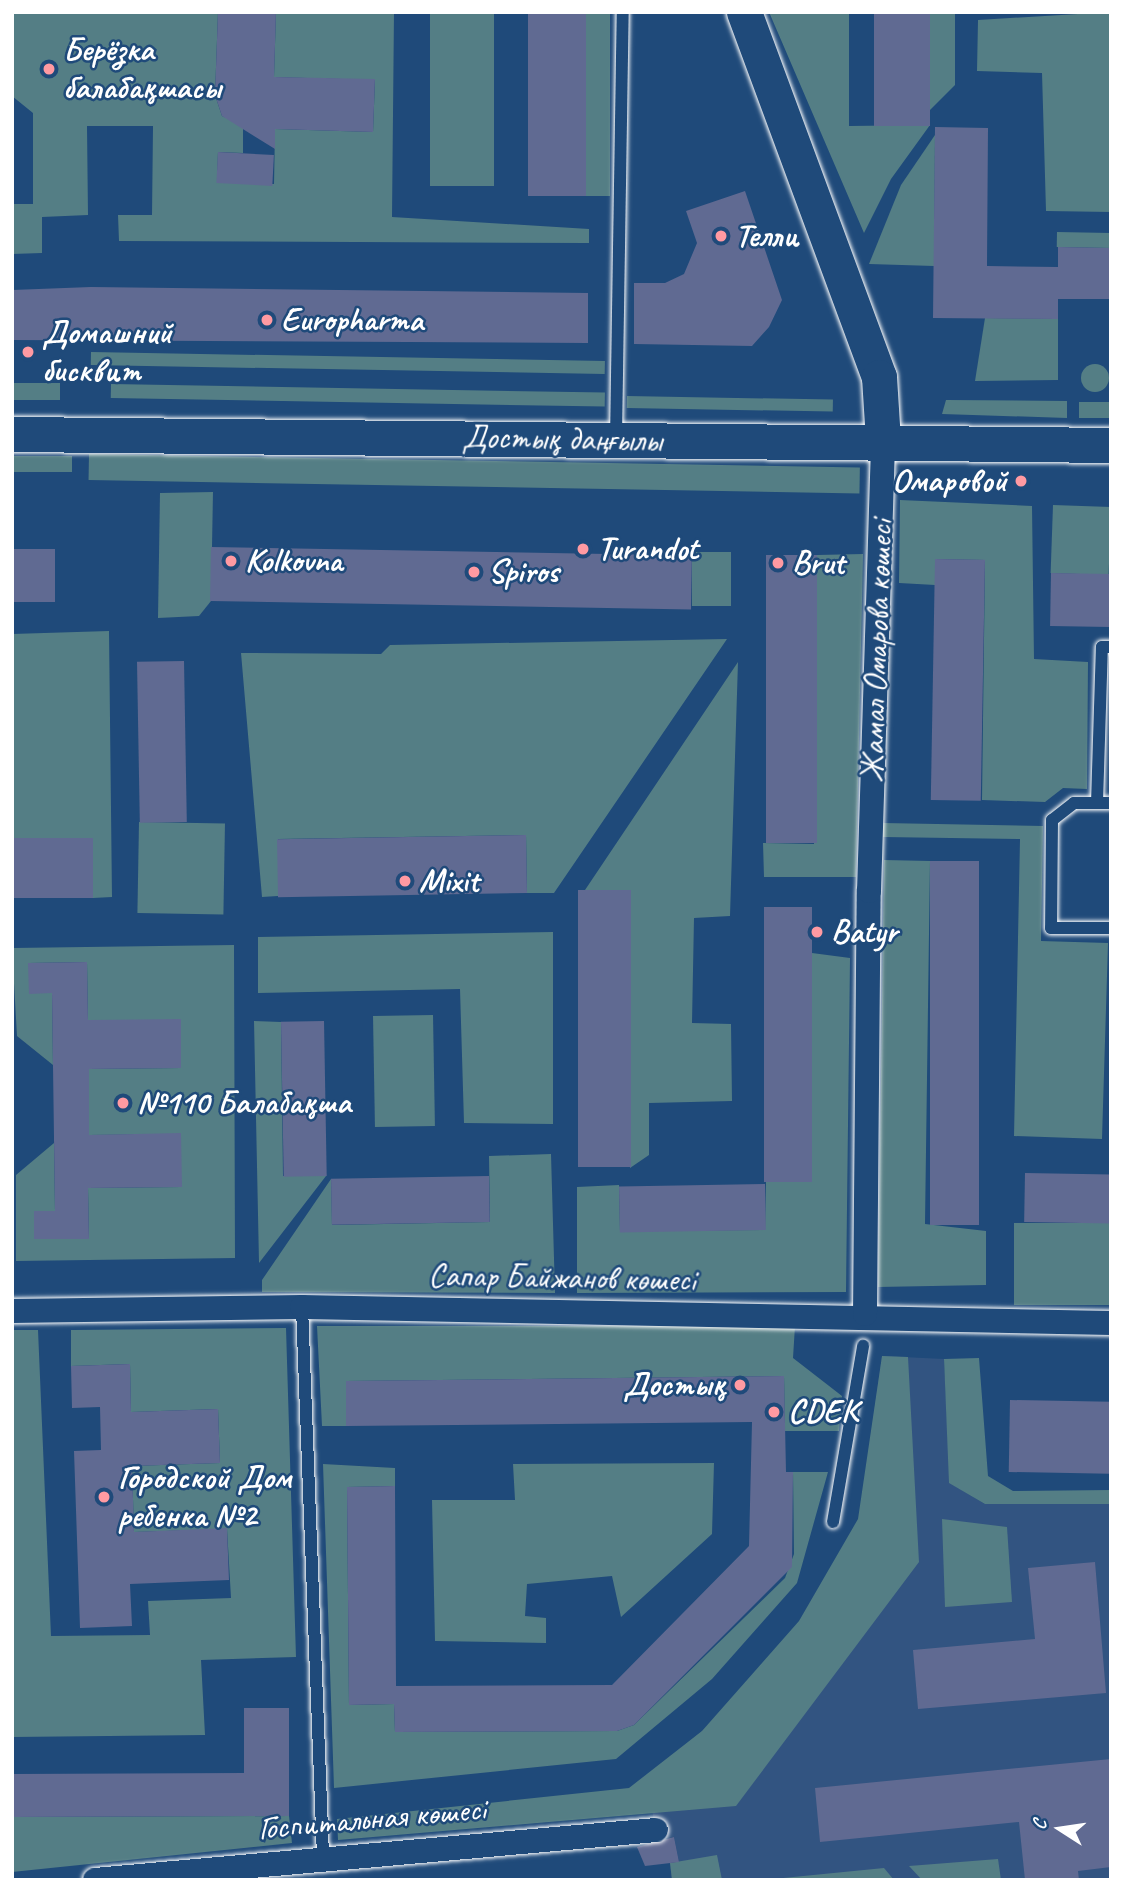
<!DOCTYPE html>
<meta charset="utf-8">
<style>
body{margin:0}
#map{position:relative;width:1123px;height:1892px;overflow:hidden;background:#1f4a7a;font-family:Caveat,sans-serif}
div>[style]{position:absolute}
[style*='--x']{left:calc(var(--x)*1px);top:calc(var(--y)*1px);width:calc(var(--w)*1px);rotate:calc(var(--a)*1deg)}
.built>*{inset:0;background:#325481}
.green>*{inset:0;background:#547e85;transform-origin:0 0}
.round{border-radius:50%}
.building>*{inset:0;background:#606a92;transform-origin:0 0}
.roads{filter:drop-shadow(0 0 2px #fff) drop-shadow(0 0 2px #fff)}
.lane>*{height:12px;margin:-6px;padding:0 6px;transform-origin:6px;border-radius:6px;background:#1f4a7a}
.street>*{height:24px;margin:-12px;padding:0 12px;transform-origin:12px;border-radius:12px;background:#1f4a7a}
.secondary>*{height:35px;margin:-17.5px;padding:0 17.5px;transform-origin:17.5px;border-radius:17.5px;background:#1f4a7a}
.dots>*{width:19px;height:19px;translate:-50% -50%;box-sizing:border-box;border:4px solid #1f4a7a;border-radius:50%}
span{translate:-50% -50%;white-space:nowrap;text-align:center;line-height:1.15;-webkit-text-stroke:5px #1f4a7a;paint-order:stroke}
.poi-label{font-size:33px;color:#fff;font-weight:700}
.left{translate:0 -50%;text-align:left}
.right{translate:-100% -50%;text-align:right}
.street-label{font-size:33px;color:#fff}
.frame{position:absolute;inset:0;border:14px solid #fff;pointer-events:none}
.north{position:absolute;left:1025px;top:1794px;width:70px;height:70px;-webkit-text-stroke:5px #1f4a7a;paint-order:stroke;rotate:282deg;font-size:19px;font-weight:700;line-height:28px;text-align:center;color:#fff}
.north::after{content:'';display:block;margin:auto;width:24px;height:32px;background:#fff;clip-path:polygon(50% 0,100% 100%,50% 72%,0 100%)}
</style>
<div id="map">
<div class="built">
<div style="clip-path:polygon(882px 1356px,944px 1359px,950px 1483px,985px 1504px,1111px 1504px,1111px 1880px,672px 1880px,670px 1863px,679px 1862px,674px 1837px,656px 1840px,648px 1776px,787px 1660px,851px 1575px)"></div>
</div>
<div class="green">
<div style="clip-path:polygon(12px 12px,218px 12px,215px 95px,222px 116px,243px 125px,243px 153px,218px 152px,217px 182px,274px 184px,275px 129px,373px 132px,375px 80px,274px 77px,276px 12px,394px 12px,392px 217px,589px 229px,589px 243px,119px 241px,118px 215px,152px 215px,153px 126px,87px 126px,88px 215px,42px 217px,42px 253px,12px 254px,12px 204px,33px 204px,33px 113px,12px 96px)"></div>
<div style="left:430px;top:12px;width:64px;height:174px"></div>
<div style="left:586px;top:12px;width:24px;height:184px"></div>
<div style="clip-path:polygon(769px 12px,849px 12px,849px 126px,930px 125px,891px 179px,864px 233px)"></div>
<div style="clip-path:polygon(930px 12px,955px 12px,955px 85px,930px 110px)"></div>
<div style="clip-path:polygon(1111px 12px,1111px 212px,1046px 211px,1042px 73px,977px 71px,978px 20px)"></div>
<div style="clip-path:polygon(935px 135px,934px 266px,869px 264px,901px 185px)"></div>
<div style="left:1057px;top:232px;width:54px;height:15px;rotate:1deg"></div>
<div style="clip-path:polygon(985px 318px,1058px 319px,1058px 380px,975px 381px)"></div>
<div style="left:91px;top:352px;width:514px;height:13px;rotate:1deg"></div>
<div class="round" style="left:1081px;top:364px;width:28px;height:28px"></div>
<div style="left:60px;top:383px;width:17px;height:48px;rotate:90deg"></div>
<div style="left:111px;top:384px;width:494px;height:14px;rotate:1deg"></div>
<div style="left:627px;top:396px;width:206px;height:12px;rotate:1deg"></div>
<div style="clip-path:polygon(946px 400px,1067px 401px,1067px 418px,942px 414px)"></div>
<div style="left:1079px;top:402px;width:32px;height:16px"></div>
<div style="left:89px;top:454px;width:771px;height:26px;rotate:1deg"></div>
<div style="left:72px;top:456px;width:16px;height:60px;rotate:90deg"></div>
<div style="clip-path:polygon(213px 492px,211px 601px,199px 616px,158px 618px,160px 493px)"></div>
<div style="clip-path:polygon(900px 500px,1032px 506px,1034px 659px,1088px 662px,1087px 789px,1063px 788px,1045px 802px,982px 800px,985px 560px,936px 559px,935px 585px,899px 583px)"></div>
<div style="left:1053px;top:505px;width:58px;height:68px;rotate:2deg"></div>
<div style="left:692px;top:552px;width:39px;height:54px"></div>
<div style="clip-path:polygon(863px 554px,856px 877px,764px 877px,763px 843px,814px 844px,817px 555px)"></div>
<div style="clip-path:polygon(109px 631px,112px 897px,93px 898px,93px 839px,12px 839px,12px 634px)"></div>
<div style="clip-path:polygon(727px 639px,554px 893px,527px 893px,526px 835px,278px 839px,278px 896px,262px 897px,241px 653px,381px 654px,390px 645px)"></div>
<div style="clip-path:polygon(738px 662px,730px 916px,694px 918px,692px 1023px,731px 1024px,732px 1101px,649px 1103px,649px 1155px,630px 1168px,631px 890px,585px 890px)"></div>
<div style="left:139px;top:822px;width:86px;height:91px;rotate:1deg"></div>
<div style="clip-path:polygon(883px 823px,1043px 826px,1041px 941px,1108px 943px,1102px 1139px,1014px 1136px,1020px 839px,883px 837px)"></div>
<div style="clip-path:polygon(884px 860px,930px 861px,925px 1224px,986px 1231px,986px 1285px,878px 1287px)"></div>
<div style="clip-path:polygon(553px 932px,553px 1124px,464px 1123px,460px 989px,258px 993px,258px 937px)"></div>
<div style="clip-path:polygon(234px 945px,235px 1258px,16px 1261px,16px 1175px,54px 1143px,55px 1211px,35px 1239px,89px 1238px,88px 1188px,181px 1187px,181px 1134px,89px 1135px,89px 1069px,181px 1068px,181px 1020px,88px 1020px,87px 962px,29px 963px,29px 993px,52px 993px,53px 1065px,17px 1036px,12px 948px)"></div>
<div style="clip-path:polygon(812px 953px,850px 958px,846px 1292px,577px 1293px,577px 1187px,619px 1185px,620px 1231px,765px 1230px,766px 1182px,812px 1182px)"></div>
<div style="left:433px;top:1015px;width:111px;height:60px;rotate:89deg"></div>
<div style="clip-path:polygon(254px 1021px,281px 1022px,283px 1176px,326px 1176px,259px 1263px)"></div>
<div style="clip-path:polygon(551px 1154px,555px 1293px,262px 1292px,262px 1280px,331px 1179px,332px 1225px,490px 1222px,489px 1156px)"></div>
<div style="left:1014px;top:1223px;width:97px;height:82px"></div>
<div style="clip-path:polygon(317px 1326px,795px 1326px,793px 1358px,842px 1396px,839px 1431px,785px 1431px,784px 1376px,346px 1381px,346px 1426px,322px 1426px)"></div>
<div style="clip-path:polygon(286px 1328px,296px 1657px,201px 1660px,205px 1735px,12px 1737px,12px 1330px,38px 1330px,51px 1636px,150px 1635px,148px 1601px,231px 1598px,227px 1529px,134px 1532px,132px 1466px,220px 1463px,218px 1409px,131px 1412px,130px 1364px,71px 1366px,71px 1330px)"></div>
<div style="clip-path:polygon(882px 1356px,908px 1357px,919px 1562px,736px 1806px,338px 1840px,337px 1819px,629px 1788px,702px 1731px,799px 1621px,858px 1519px)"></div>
<div style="clip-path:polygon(979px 1358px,988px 1476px,1013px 1491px,1111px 1490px,1111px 1504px,985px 1504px,949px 1483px,944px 1359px)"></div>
<div style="clip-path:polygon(714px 1463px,712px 1534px,621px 1617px,612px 1576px,527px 1584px,525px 1616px,546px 1618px,546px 1643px,435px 1641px,432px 1500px,515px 1500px,513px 1464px)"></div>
<div style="clip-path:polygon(323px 1464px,395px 1468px,395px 1486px,347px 1487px,349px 1705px,394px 1704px,395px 1732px,617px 1731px,634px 1725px,785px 1578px,794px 1554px,793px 1472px,828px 1472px,797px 1583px,712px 1679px,616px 1759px,334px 1788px)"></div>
<div style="clip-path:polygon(942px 1519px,1007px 1527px,1012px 1602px,945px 1607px)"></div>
<div style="clip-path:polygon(289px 1816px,292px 1843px,12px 1872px,12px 1817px)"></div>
<div style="clip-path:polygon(717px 1855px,722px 1880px,672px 1880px,670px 1863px)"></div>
<div style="clip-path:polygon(998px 1859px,1001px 1880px,922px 1880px,909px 1866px)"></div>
<div style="clip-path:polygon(884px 1868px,894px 1880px,763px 1880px)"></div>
</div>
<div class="building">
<div style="clip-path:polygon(218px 12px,276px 12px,274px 77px,375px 79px,373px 132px,275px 129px,275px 149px,222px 116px,215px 95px)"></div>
<div style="left:528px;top:12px;width:58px;height:184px"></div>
<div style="left:874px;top:12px;width:56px;height:114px"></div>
<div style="clip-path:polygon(935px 127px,988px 128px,987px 266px,1058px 267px,1058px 247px,1111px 248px,1111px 299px,1058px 299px,1058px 319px,933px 318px)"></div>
<div style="left:218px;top:152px;width:56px;height:31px;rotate:3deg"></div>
<div style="clip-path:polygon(745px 191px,782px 300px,769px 327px,752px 346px,634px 344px,634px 283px,665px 283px,684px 274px,697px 243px,686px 211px)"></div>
<div style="clip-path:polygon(91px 287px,588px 293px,588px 343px,12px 340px,12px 290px)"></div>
<div style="left:211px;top:547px;width:481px;height:54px;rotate:1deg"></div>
<div style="left:55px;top:549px;width:53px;height:43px;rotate:90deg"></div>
<div style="left:766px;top:555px;width:51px;height:288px"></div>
<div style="left:935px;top:559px;width:50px;height:241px;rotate:1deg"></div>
<div style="left:1051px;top:573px;width:60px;height:53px;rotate:1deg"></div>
<div style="left:184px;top:661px;width:161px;height:47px;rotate:89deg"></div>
<div style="left:526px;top:835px;width:58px;height:249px;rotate:89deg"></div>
<div style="left:93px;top:838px;width:60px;height:81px;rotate:90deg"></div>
<div style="left:930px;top:861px;width:49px;height:364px"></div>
<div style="left:578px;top:890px;width:53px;height:277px"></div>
<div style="left:812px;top:907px;width:275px;height:48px;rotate:90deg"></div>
<div style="clip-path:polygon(87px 962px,88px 1020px,181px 1019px,181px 1068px,89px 1069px,89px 1135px,181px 1133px,182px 1187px,88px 1188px,89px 1239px,34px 1239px,34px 1211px,55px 1211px,52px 993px,29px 994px,28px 963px)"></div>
<div style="left:324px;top:1021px;width:155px;height:43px;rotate:89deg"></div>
<div style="left:1025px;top:1173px;width:86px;height:49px;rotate:1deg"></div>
<div style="left:489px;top:1176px;width:46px;height:158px;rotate:89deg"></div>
<div style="left:765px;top:1184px;width:46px;height:146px;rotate:89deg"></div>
<div style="clip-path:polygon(130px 1364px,131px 1412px,218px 1409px,220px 1463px,132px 1466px,134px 1532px,227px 1528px,229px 1580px,130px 1584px,132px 1626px,80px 1628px,74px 1451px,101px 1450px,100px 1407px,72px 1408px,71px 1366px)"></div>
<div style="clip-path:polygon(784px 1376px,786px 1472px,793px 1472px,792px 1567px,634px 1725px,617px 1731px,395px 1732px,394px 1704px,349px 1705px,347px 1487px,395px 1486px,396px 1686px,612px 1685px,749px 1546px,752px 1422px,346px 1426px,346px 1381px)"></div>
<div style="left:1010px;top:1400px;width:101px;height:72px;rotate:1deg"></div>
<div style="clip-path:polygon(1095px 1562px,1106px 1693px,918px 1709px,913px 1650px,1035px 1639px,1028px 1568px)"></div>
<div style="clip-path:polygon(244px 1708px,289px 1708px,289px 1816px,12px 1817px,12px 1774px,244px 1773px)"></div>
<div style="clip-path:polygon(1111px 1759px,1111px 1867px,1078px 1871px,1079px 1880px,1025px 1880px,1019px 1822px,820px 1842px,815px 1788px)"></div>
<div style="clip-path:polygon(674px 1837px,679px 1862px,645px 1866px,637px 1847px)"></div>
</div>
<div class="roads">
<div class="lane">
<div style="--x:616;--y:439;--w:427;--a:-89.1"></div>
<div style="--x:1097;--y:803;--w:156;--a:-88.2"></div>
<div style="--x:1102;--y:647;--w:9;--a:0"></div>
<div style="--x:1111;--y:803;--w:37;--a:180"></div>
<div style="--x:1074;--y:803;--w:28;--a:142"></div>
<div style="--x:1052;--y:820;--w:108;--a:90.5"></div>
<div style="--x:1051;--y:928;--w:60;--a:0"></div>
<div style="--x:302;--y:1307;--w:548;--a:87.81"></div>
<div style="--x:833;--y:1522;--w:179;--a:-80.3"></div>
</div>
<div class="street">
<div style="--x:12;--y:1311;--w:290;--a:-0.8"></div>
<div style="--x:302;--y:1307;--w:809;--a:1.13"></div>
<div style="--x:865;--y:1314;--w:423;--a:-89.5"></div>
<div style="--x:869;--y:891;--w:450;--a:-88.2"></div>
<div style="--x:95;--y:1880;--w:563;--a:-5.09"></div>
</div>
<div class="secondary">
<div style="--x:744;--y:12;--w:389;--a:69.7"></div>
<div style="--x:879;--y:377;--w:64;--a:86.4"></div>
<div style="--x:12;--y:434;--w:1099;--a:0.57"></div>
</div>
</div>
<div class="dots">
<div style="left:49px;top:69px;background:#ff9aa2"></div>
<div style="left:721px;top:236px;background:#ff9aa2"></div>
<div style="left:267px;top:320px;background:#ff9aa2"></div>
<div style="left:28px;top:352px;background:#ff9aa2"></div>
<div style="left:1021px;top:481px;background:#ff9aa2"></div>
<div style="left:583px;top:549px;background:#ff9aa2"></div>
<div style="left:231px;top:561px;background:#ff9aa2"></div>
<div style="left:778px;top:563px;background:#ff9aa2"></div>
<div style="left:474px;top:572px;background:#ff9aa2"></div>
<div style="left:405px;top:881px;background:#ff9aa2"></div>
<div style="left:817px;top:932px;background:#ff9aa2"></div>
<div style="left:123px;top:1103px;background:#ff9aa2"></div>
<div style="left:740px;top:1385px;background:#ff9aa2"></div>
<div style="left:774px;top:1412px;background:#ff9aa2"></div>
<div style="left:104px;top:1497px;background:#ff9aa2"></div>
</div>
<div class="poi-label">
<span class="left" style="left:63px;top:69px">Берёзка<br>балабақшасы</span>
<span class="left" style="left:735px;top:236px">Телли</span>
<span class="left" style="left:281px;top:320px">Europharma</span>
<span class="left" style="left:42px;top:352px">Домашний<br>бисквит</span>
<span class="right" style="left:1007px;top:481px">Омаровой</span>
<span class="left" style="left:597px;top:549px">Turandot</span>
<span class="left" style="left:245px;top:561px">Kolkovna</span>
<span class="left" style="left:792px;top:563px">Brut</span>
<span class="left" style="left:488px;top:572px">Spiros</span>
<span class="left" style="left:419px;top:881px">Mixit</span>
<span class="left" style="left:831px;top:932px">Batyr</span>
<span class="left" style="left:137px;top:1103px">№110 Балабақша</span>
<span class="right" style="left:726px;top:1385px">Достық</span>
<span class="left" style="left:788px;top:1412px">CDEK</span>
<span class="left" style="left:118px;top:1497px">Городской Дом<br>ребенка №2</span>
</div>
<div class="street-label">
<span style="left:562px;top:439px;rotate:1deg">Достық даңғылы</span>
<span style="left:877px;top:651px;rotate:-88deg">Жамал Омарова көшесі</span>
<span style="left:562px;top:1278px;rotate:1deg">Сапар Байжанов көшесі</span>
<span style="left:372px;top:1819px;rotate:-5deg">Госпитальная көшесі</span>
</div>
<div class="frame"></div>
<div class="north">С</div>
</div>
